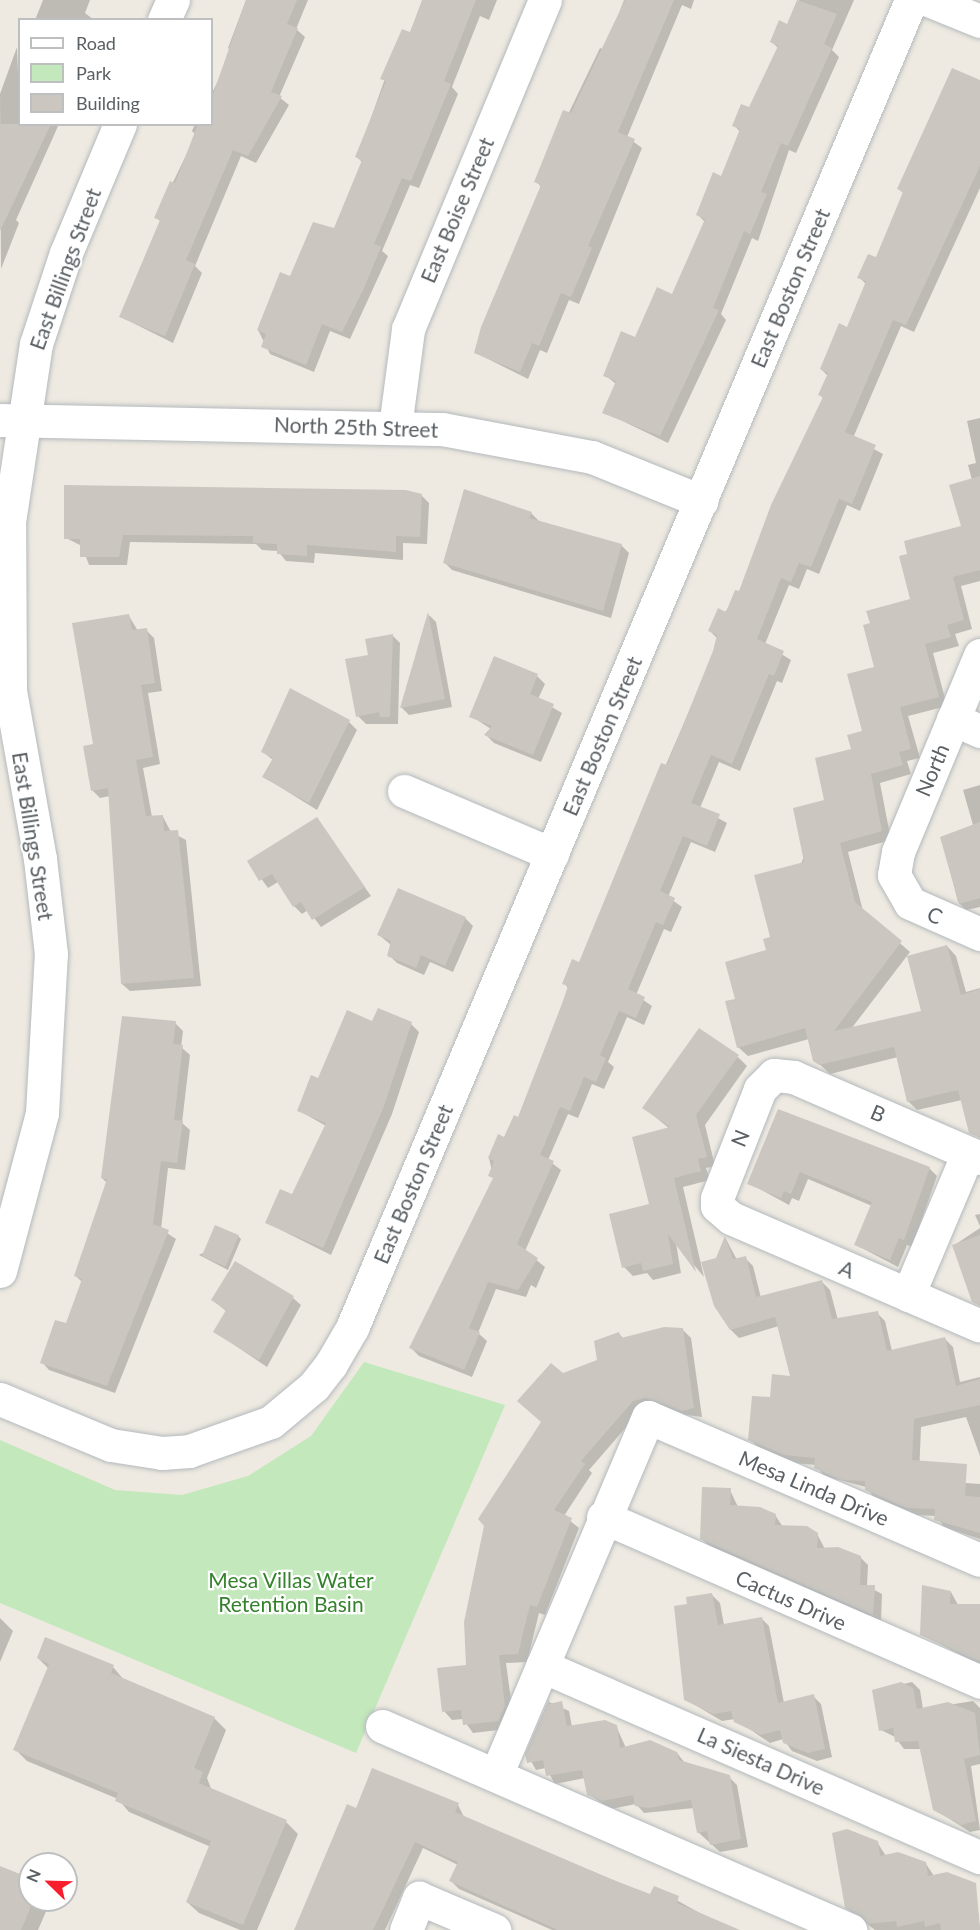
<!DOCTYPE html>
<style>
body{margin:0}
#map{position:relative;width:980px;height:1930px;overflow:hidden;background:#eeeae1;font-family:Lato,sans-serif}
div>[style]{position:absolute}
[style*='--x']{left:calc(var(--x)*1px);top:calc(var(--y)*1px);width:calc(var(--w)*1px);rotate:calc(var(--a)*1deg)}
.green>*{inset:0;background:#c2e8bb}
.shadow>*{inset:0;background:#0003}
.building>*{inset:0;background:#cbc7c0;transform-origin:0 0}
.roads{filter:drop-shadow(0 0 2px #b4b9bd) drop-shadow(0 0 2px #b4b9bd)}
.minor>*{height:33px;margin:-16.5px;padding:0 16.5px;transform-origin:16.5px;border-radius:16.5px;background:#fff}
span{translate:-50% -50%;white-space:nowrap;text-align:center;line-height:1.15;-webkit-text-stroke:4.5px #fff;paint-order:stroke}
.street-label{font-size:21px;color:#5a6064}
.park-label{font-size:21px;color:#35822c}
.legend{position:absolute;left:18px;top:18px;width:195px;height:108px;box-sizing:border-box;background:#fff;border:2px solid #bdbfc1;margin:0;padding:8px 10px;list-style:none;font-size:18px;color:#5a6064}
.legend li{display:flex;align-items:center;gap:12px;height:30px}
.legend b{width:30px;border:2px solid #bdbfc1}
.north{position:absolute;left:18px;top:1852px;width:60px;height:60px;box-sizing:border-box;background:#fff;border:2px solid #bdbfc1;border-radius:50%;rotate:293deg;font-size:16px;font-weight:700;line-height:24px;text-align:center;color:#5a6064}
.north::after{content:'';display:block;margin:auto;width:21px;height:27px;background:#f81e2d;clip-path:polygon(50% 0,100% 100%,50% 72%,0 100%)}
</style>
<div id="map">
<div class="green">
<div style="clip-path:polygon(364px 1362px,505px 1405px,356px 1753px,0 1603px,0 1440px,115px 1490px,182px 1495px,248px 1476px,311px 1436px)"></div>
</div>
<div class="shadow">
<div style="clip-path:polygon(43px 0,90px 0,85px 13px,94px 20px,35px 20px)"></div>
<div style="clip-path:polygon(246px 0,308px 0,296px 29px,305px 37px,279px 97px,289px 105px,256px 163px,241px 156px,195px 266px,202px 273px,173px 343px,121px 317px,161px 222px,156px 217px,196px 135px,192px 131px,195px 124px,212px 124px,212px 93px,232px 52px,228px 48px)"></div>
<div style="clip-path:polygon(424px 0,497px 0,489px 20px,480px 16px,452px 87px,458px 94px,419px 188px,410px 185px,382px 251px,388px 256px,350px 339px,330px 331px,314px 372px,270px 354px,258px 330px,290px 278px,335px 230px,363px 163px,357px 157px,402px 31px,410px 34px)"></div>
<div style="clip-path:polygon(624px 0,694px 0,691px 9px,682px 5px,627px 137px,642px 148px,579px 304px,569px 300px,547px 353px,540px 350px,528px 379px,476px 353px,542px 188px,536px 181px,600px 48px,605px 50px)"></div>
<div style="clip-path:polygon(799px 0,854px 0,832px 50px,839px 57px,796px 153px,789px 150px,758px 241px,752px 238px,721px 314px,726px 320px,668px 443px,604px 412px,616px 384px,605px 375px,673px 296px,705px 222px,697px 214px,722px 178px,740px 132px,734px 125px,750px 109px,778px 48px,772px 42px,788px 26px)"></div>
<div style="clip-path:polygon(17px 47px,20px 124px,59px 124px,16px 220px,19px 223px,1px 269px,0 94px)"></div>
<div style="clip-path:polygon(980px 82px,980px 188px,914px 332px,901px 326px,853px 438px,883px 454px,860px 511px,847px 505px,819px 574px,807px 569px,799px 589px,789px 585px,765px 644px,791px 660px,782px 683px,777px 681px,740px 771px,719px 762px,700px 808px,727px 823px,715px 852px,691px 842px,668px 897px,682px 907px,671px 932px,664px 929px,636px 995px,652px 1006px,644px 1025px,627px 1017px,608px 1062px,614px 1067px,604px 1089px,592px 1084px,578px 1118px,568px 1114px,548px 1160px,561px 1170px,525px 1251px,545px 1267px,536px 1288px,531px 1285px,526px 1297px,496px 1289px,478px 1333px,487px 1341px,472px 1377px,419px 1356px,411px 1348px,494px 1180px,489px 1158px,519px 1119px,569px 989px,564px 983px,580px 964px,715px 651px,717px 638px,710px 631px,740px 593px,824px 399px,820px 395px,828px 376px,821px 369px,847px 329px,866px 284px,859px 277px,876px 259px,904px 194px,899px 189px)"></div>
<div style="clip-path:polygon(980px 418px,980px 581px,961px 586px,972px 629px,955px 634px,959px 646px,933px 653px,947px 706px,908px 716px,920px 758px,907px 761px,911px 774px,880px 783px,891px 840px,848px 852px,863px 911px,910px 952px,851px 1029px,923px 1012px,947px 946px,956px 956px,966px 992px,980px 988px,980px 1134px,962px 1100px,917px 1110px,908px 1101px,898px 1057px,830px 1074px,814px 1059px,809px 1039px,748px 1056px,738px 1047px,737px 1000px,768px 951px,825px 801px,864px 732px,876px 668px,871px 624px,912px 600px,963px 527px,972px 480px,968px 465px,976px 463px,967px 421px)"></div>
<div style="clip-path:polygon(421px 495px,429px 503px,427px 544px,403px 543px,403px 560px,315px 553px,314px 563px,286px 561px,278px 551px,262px 550px,256px 544px,130px 542px,127px 565px,89px 565px,82px 546px,66px 538px)"></div>
<div style="clip-path:polygon(531px 513px,539px 521px,621px 545px,629px 553px,611px 618px,452px 570px,444px 562px)"></div>
<div style="clip-path:polygon(429px 615px,436px 622px,452px 707px,409px 715px,402px 708px)"></div>
<div style="clip-path:polygon(129px 616px,138px 631px,146px 630px,154px 638px,162px 691px,148px 693px,160px 764px,143px 768px,152px 817px,163px 817px,171px 832px,186px 840px,201px 986px,130px 991px,122px 984px,110px 796px,100px 798px,92px 790px,95px 745px)"></div>
<div style="clip-path:polygon(392px 635px,400px 643px,398px 724px,366px 724px,358px 716px,370px 656px)"></div>
<div style="clip-path:polygon(537px 676px,545px 684px,538px 699px,562px 713px,541px 762px,494px 743px,486px 735px,491px 729px,471px 716px)"></div>
<div style="clip-path:polygon(349px 722px,357px 730px,317px 810px,264px 777px,273px 760px,263px 752px)"></div>
<div style="clip-path:polygon(980px 785px,980px 907px,966px 910px,958px 902px,942px 838px,973px 825px,963px 790px)"></div>
<div style="clip-path:polygon(316px 819px,371px 896px,321px 927px,308px 910px,302px 914px,294px 906px,278px 882px,268px 888px,249px 862px)"></div>
<div style="clip-path:polygon(465px 918px,473px 926px,453px 972px,430px 962px,424px 975px,397px 963px,389px 955px,391px 945px,379px 935px)"></div>
<div style="clip-path:polygon(175px 1023px,183px 1031px,181px 1047px,190px 1055px,182px 1123px,190px 1130px,185px 1170px,168px 1168px,161px 1229px,176px 1239px,115px 1393px,49px 1370px,42px 1362px,67px 1325px,82px 1282px,76px 1276px,107px 1183px,102px 1178px)"></div>
<div style="clip-path:polygon(373px 1023px,411px 1024px,419px 1032px,392px 1114px,331px 1255px,267px 1223px,293px 1196px,326px 1126px,298px 1110px,319px 1080px)"></div>
<div style="clip-path:polygon(738px 1057px,747px 1066px,705px 1125px,715px 1166px,706px 1168px,710px 1180px,683px 1187px,704px 1277px,676px 1243px,681px 1273px,653px 1280px,647px 1273px,633px 1276px,624px 1267px,651px 1205px,670px 1129px,644px 1108px)"></div>
<div style="clip-path:polygon(779px 1111px,929px 1168px,937px 1176px,912px 1247px,907px 1245px,898px 1267px,856px 1245px,872px 1206px,808px 1179px,799px 1201px,792px 1198px,789px 1205px,749px 1183px)"></div>
<div style="clip-path:polygon(980px 1214px,980px 1226px,975px 1215px)"></div>
<div style="clip-path:polygon(980px 1228px,980px 1300px,953px 1246px)"></div>
<div style="clip-path:polygon(238px 1236px,241px 1239px,228px 1270px,199px 1255px)"></div>
<div style="clip-path:polygon(726px 1239px,737px 1260px,745px 1258px,753px 1266px,761px 1298px,822px 1282px,830px 1290px,838px 1320px,877px 1313px,885px 1321px,892px 1351px,945px 1339px,953px 1347px,960px 1382px,980px 1377px,980px 1456px,966px 1417px,921px 1427px,919px 1476px,910px 1479px,980px 1484px,980px 1539px,944px 1527px,936px 1516px,916px 1515px,874px 1497px,866px 1487px,824px 1476px,816px 1465px,793px 1463px,758px 1447px,750px 1439px,771px 1399px,792px 1378px,779px 1326px,739px 1338px,731px 1330px,717px 1259px)"></div>
<div style="clip-path:polygon(293px 1298px,301px 1305px,267px 1367px,215px 1332px,227px 1312px,213px 1300px)"></div>
<div style="clip-path:polygon(682px 1329px,691px 1338px,702px 1417px,642px 1409px,589px 1470px,592px 1473px,564px 1516px,579px 1528px,545px 1615px,539px 1613px,527px 1662px,506px 1663px,513px 1715px,507px 1729px,473px 1733px,463px 1719px,452px 1720px,444px 1711px,468px 1666px,562px 1374px,598px 1361px,619px 1334px,624px 1339px)"></div>
<div style="clip-path:polygon(730px 1490px,738px 1507px,775px 1515px,783px 1527px,817px 1534px,825px 1549px,860px 1557px,868px 1565px,867px 1586px,882px 1594px,881px 1621px,710px 1547px,702px 1539px)"></div>
<div style="clip-path:polygon(951px 1592px,958px 1605px,980px 1605px,980px 1665px,921px 1634px)"></div>
<div style="clip-path:polygon(712px 1595px,720px 1603px,724px 1625px,761px 1618px,769px 1626px,784px 1703px,813px 1696px,821px 1704px,832px 1757px,817px 1761px,792px 1751px,783px 1739px,770px 1743px,735px 1719px,722px 1721px,685px 1699px,689px 1605px)"></div>
<div style="clip-path:polygon(0 1618px,13px 1631px,0 1662px)"></div>
<div style="clip-path:polygon(38px 1658px,113px 1667px,124px 1680px,214px 1718px,226px 1730px,207px 1778px,212px 1791px,286px 1822px,298px 1834px,257px 1930px,240px 1930px,199px 1913px,187px 1902px,211px 1847px,129px 1812px,118px 1799px,27px 1761px,15px 1749px,49px 1669px)"></div>
<div style="clip-path:polygon(912px 1682px,920px 1690px,923px 1709px,973px 1701px,980px 1708px,980px 1764px,971px 1766px,980px 1830px,970px 1832px,934px 1809px,921px 1749px,904px 1749px,895px 1737px,881px 1730px,874px 1691px)"></div>
<div style="clip-path:polygon(549px 1702px,569px 1711px,572px 1727px,616px 1726px,626px 1748px,677px 1753px,685px 1763px,729px 1777px,737px 1785px,748px 1847px,720px 1852px,698px 1832px,694px 1808px,644px 1813px,636px 1804px,611px 1809px,588px 1794px,585px 1778px,555px 1784px,546px 1768px,536px 1770px,527px 1754px)"></div>
<div style="clip-path:polygon(458px 1805px,464px 1817px,651px 1896px,655px 1888px,730px 1930px,552px 1930px,459px 1889px,451px 1881px,458px 1865px,423px 1848px,385px 1930px,296px 1930px,357px 1810px)"></div>
<div style="clip-path:polygon(877px 1842px,886px 1856px,926px 1864px,934px 1876px,975px 1885px,980px 1930px,875px 1930px,855px 1915px)"></div>
<div style="clip-path:polygon(0 1867px,30px 1880px,30px 1900px,51px 1900px,38px 1930px,0 1930px)"></div>
</div>
<div class="building">
<div style="clip-path:polygon(246px 0,297px 0,287px 24px,298px 28px,271px 92px,282px 96px,248px 156px,233px 150px,186px 260px,195px 264px,165px 336px,119px 317px,160px 220px,154px 218px,170px 181px,175px 183px,198px 124px,212px 124px,212px 97px)"></div>
<div style="clip-path:polygon(422px 0,476px 0,444px 81px,451px 84px,411px 181px,402px 178px,374px 244px,381px 247px,364px 288px,342px 332px,322px 324px,306px 365px,261px 347px,266px 334px,257px 330px,280px 272px,290px 276px,313px 222px,334px 228px,362px 160px,355px 157px,386px 81px,380px 79px,402px 29px,410px 32px)"></div>
<div style="clip-path:polygon(625px 0,674px 0,618px 132px,635px 139px,588px 246px,592px 248px,571px 297px,561px 293px,539px 346px,532px 343px,520px 372px,474px 353px,481px 327px,541px 185px,534px 182px,563px 110px,571px 113px)"></div>
<div style="clip-path:polygon(797px 0,837px 14px,824px 44px,832px 48px,788px 146px,781px 143px,761px 192px,767px 194px,750px 234px,744px 231px,713px 308px,719px 310px,660px 436px,602px 413px,616px 381px,603px 376px,621px 331px,635px 337px,657px 287px,672px 294px,705px 219px,696px 215px,713px 172px,721px 176px,740px 129px,732px 126px,741px 104px,749px 107px,778px 46px,770px 42px,779px 20px,787px 24px)"></div>
<div style="clip-path:polygon(952px 68px,980px 80px,980px 166px,906px 325px,893px 320px,845px 432px,876px 445px,852px 504px,839px 499px,811px 567px,799px 563px,791px 582px,781px 578px,757px 639px,784px 651px,774px 676px,769px 674px,732px 764px,711px 755px,691px 803px,720px 814px,707px 846px,683px 836px,660px 891px,675px 898px,663px 925px,656px 922px,628px 989px,645px 997px,636px 1018px,619px 1011px,600px 1055px,606px 1058px,596px 1082px,584px 1077px,570px 1111px,560px 1107px,540px 1155px,554px 1161px,517px 1244px,538px 1258px,518px 1290px,488px 1282px,469px 1328px,480px 1332px,464px 1370px,409px 1348px,493px 1178px,488px 1176px,494px 1161px,488px 1158px,498px 1134px,504px 1137px,514px 1115px,518px 1117px,563px 1001px,568px 986px,562px 984px,572px 959px,579px 962px,661px 763px,667px 765px,713px 651px,717px 635px,708px 631px,718px 608px,726px 612px,735px 590px,739px 591px,771px 505px,823px 397px,818px 395px,828px 373px,820px 369px,839px 323px,847px 327px,866px 281px,857px 278px,868px 254px,876px 257px,903px 192px,897px 189px)"></div>
<div style="clip-path:polygon(0 124px,51px 124px,0 231px)"></div>
<div style="clip-path:polygon(980px 476px,980px 570px,953px 577px,964px 620px,947px 625px,951px 637px,925px 644px,939px 697px,900px 707px,911px 749px,899px 752px,903px 765px,871px 774px,882px 831px,840px 843px,855px 902px,902px 941px,834px 1031px,921px 1011px,907px 956px,947px 945px,961px 995px,980px 989px,980px 1138px,969px 1133px,958px 1090px,907px 1102px,894px 1047px,819px 1065px,813px 1061px,805px 1028px,737px 1048px,725px 1001px,735px 999px,725px 962px,766px 950px,763px 939px,770px 937px,754px 875px,804px 862px,793px 808px,824px 800px,815px 758px,851px 749px,847px 735px,862px 731px,847px 674px,874px 667px,863px 625px,870px 623px,866px 611px,910px 599px,899px 556px,907px 554px,904px 541px,961px 526px,949px 485px)"></div>
<div style="clip-path:polygon(64px 485px,406px 490px,422px 494px,420px 537px,396px 536px,396px 552px,307px 545px,307px 556px,277px 554px,277px 544px,253px 543px,253px 536px,123px 535px,119px 557px,80px 557px,80px 539px,64px 539px)"></div>
<div style="clip-path:polygon(464px 489px,532px 512px,529px 518px,622px 544px,603px 611px,443px 563px)"></div>
<div style="clip-path:polygon(428px 612px,445px 699px,400px 708px)"></div>
<div style="clip-path:polygon(129px 614px,132px 630px,147px 628px,155px 683px,141px 685px,153px 757px,136px 760px,146px 816px,163px 815px,164px 831px,178px 830px,194px 978px,121px 984px,108px 788px,91px 791px,83px 746px,93px 744px,72px 623px)"></div>
<div style="clip-path:polygon(393px 634px,390px 717px,380px 717px,379px 712px,356px 717px,345px 659px,368px 655px,365px 639px)"></div>
<div style="clip-path:polygon(494px 656px,538px 674px,530px 694px,554px 704px,533px 755px,484px 735px,492px 726px,469px 717px)"></div>
<div style="clip-path:polygon(290px 688px,350px 720px,309px 803px,262px 777px,273px 758px,261px 752px)"></div>
<div style="clip-path:polygon(317px 817px,365px 887px,312px 920px,301px 902px,293px 907px,272px 874px,259px 881px,247px 861px)"></div>
<div style="clip-path:polygon(980px 822px,980px 898px,959px 904px,940px 837px)"></div>
<div style="clip-path:polygon(398px 888px,466px 917px,445px 966px,421px 955px,416px 968px,387px 956px,391px 941px,377px 935px)"></div>
<div style="clip-path:polygon(378px 1008px,412px 1022px,384px 1106px,323px 1248px,265px 1223px,280px 1189px,292px 1194px,326px 1123px,297px 1111px,311px 1075px,318px 1078px,347px 1010px,372px 1021px)"></div>
<div style="clip-path:polygon(122px 1016px,176px 1021px,173px 1044px,183px 1045px,174px 1120px,183px 1121px,177px 1163px,161px 1161px,153px 1224px,169px 1230px,107px 1386px,40px 1363px,55px 1320px,66px 1323px,82px 1279px,74px 1276px,107px 1179px,101px 1178px)"></div>
<div style="clip-path:polygon(699px 1028px,739px 1055px,696px 1115px,707px 1157px,698px 1159px,701px 1171px,674px 1178px,696px 1272px,668px 1234px,673px 1264px,643px 1271px,641px 1263px,622px 1268px,609px 1214px,649px 1204px,632px 1137px,670px 1127px,642px 1108px)"></div>
<div style="clip-path:polygon(778px 1109px,930px 1167px,904px 1240px,899px 1238px,890px 1260px,854px 1245px,872px 1202px,800px 1172px,791px 1194px,784px 1191px,781px 1198px,747px 1184px)"></div>
<div style="left:215px;top:1225px;width:26px;height:34px;rotate:23deg"></div>
<div style="clip-path:polygon(980px 1235px,980px 1306px,972px 1302px,952px 1245px)"></div>
<div style="clip-path:polygon(725px 1236px,733px 1259px,746px 1256px,756px 1297px,822px 1280px,832px 1319px,878px 1311px,887px 1351px,945px 1337px,956px 1386px,980px 1379px,980px 1405px,914px 1419px,912px 1460px,967px 1464px,965px 1496px,980px 1497px,980px 1533px,934px 1520px,935px 1509px,907px 1508px,865px 1490px,865px 1481px,841px 1480px,814px 1468px,815px 1458px,784px 1455px,748px 1440px,752px 1396px,770px 1397px,772px 1374px,790px 1376px,775px 1317px,730px 1330px,714px 1306px,701px 1262px,716px 1258px)"></div>
<div style="clip-path:polygon(235px 1261px,294px 1296px,259px 1360px,213px 1332px,226px 1310px,211px 1300px)"></div>
<div style="clip-path:polygon(664px 1327px,683px 1328px,694px 1408px,682px 1411px,646px 1398px,633px 1401px,581px 1461px,585px 1464px,554px 1510px,572px 1518px,537px 1607px,530px 1605px,518px 1654px,499px 1655px,505px 1706px,499px 1721px,463px 1725px,461px 1710px,442px 1712px,437px 1668px,466px 1665px,464px 1622px,484px 1526px,478px 1519px,541px 1422px,517px 1401px,551px 1363px,563px 1373px,597px 1360px,594px 1341px,619px 1332px,621px 1338px)"></div>
<div style="clip-path:polygon(702px 1487px,731px 1488px,730px 1505px,760px 1507px,776px 1514px,775px 1525px,807px 1526px,818px 1533px,817px 1548px,838px 1547px,861px 1556px,860px 1585px,875px 1585px,873px 1615px,700px 1539px)"></div>
<div style="clip-path:polygon(922px 1585px,951px 1591px,950px 1604px,980px 1604px,980px 1662px,920px 1635px)"></div>
<div style="clip-path:polygon(712px 1593px,718px 1625px,762px 1617px,778px 1703px,814px 1694px,825px 1749px,808px 1753px,783px 1743px,780px 1730px,761px 1735px,734px 1722px,731px 1711px,713px 1714px,684px 1700px,674px 1606px,687px 1604px,686px 1597px)"></div>
<div style="clip-path:polygon(45px 1637px,114px 1665px,111px 1673px,215px 1717px,194px 1768px,203px 1772px,199px 1783px,287px 1820px,243px 1925px,186px 1902px,211px 1841px,115px 1801px,118px 1793px,13px 1750px,49px 1664px,37px 1658px)"></div>
<div style="clip-path:polygon(901px 1682px,913px 1688px,917px 1709px,948px 1702px,975px 1713px,980px 1755px,964px 1759px,976px 1821px,961px 1825px,933px 1810px,918px 1741px,895px 1742px,893px 1728px,879px 1731px,872px 1690px)"></div>
<div style="clip-path:polygon(549px 1699px,549px 1704px,562px 1701px,567px 1726px,605px 1720px,617px 1725px,620px 1748px,650px 1740px,677px 1752px,679px 1760px,730px 1775px,741px 1839px,710px 1845px,707px 1831px,697px 1833px,691px 1800px,649px 1808px,635px 1806px,633px 1795px,602px 1801px,587px 1795px,582px 1770px,546px 1776px,543px 1760px,527px 1763px,525px 1754px)"></div>
<div style="clip-path:polygon(372px 1768px,459px 1803px,455px 1812px,608px 1878px,650px 1894px,654px 1886px,679px 1896px,677px 1903px,740px 1930px,558px 1930px,449px 1881px,458px 1862px,415px 1842px,373px 1930px,294px 1930px,347px 1804px,356px 1808px)"></div>
<div style="clip-path:polygon(847px 1829px,878px 1841px,880px 1856px,898px 1852px,926px 1862px,928px 1876px,947px 1872px,976px 1883px,980px 1930px,941px 1930px,940px 1923px,925px 1927px,924px 1921px,897px 1927px,896px 1921px,867px 1924px,845px 1908px,832px 1833px)"></div>
<div style="clip-path:polygon(0 1866px,30px 1878px,30px 1909px,21px 1930px,0 1930px)"></div>
</div>
<div class="roads">
<div class="minor">
<div style="--x:928;--y:0;--w:56;--a:22"></div>
<div style="--x:164;--y:20;--w:22;--a:-66"></div>
<div style="--x:0;--y:420;--w:442;--a:1.2"></div>
<div style="--x:442;--y:429;--w:153;--a:10.6"></div>
<div style="--x:592;--y:457;--w:118;--a:22"></div>
<div style="--x:395;--y:427;--w:99;--a:-82.4"></div>
<div style="--x:408;--y:329;--w:356;--a:-67.4"></div>
<div style="--x:980;--y:655;--w:213;--a:112.6"></div>
<div style="--x:898;--y:852;--w:23;--a:100"></div>
<div style="--x:894;--y:875;--w:32;--a:60"></div>
<div style="--x:910;--y:903;--w:77;--a:23.9"></div>
<div style="--x:953;--y:719;--w:30;--a:24"></div>
<div style="--x:404;--y:791;--w:161;--a:23.1"></div>
<div style="--x:980;--y:1158;--w:203;--a:-156.5"></div>
<div style="--x:794;--y:1077;--w:20;--a:-174"></div>
<div style="--x:774;--y:1075;--w:20;--a:135"></div>
<div style="--x:760;--y:1089;--w:117;--a:111.5"></div>
<div style="--x:717;--y:1198;--w:8;--a:90"></div>
<div style="--x:717;--y:1206;--w:18;--a:41"></div>
<div style="--x:731;--y:1218;--w:271;--a:23.4"></div>
<div style="--x:0;--y:1271;--w:163;--a:-75.1"></div>
<div style="--x:42;--y:1113;--w:159;--a:-86.8"></div>
<div style="--x:51;--y:954;--w:96;--a:-96.6"></div>
<div style="--x:40;--y:859;--w:172;--a:-100.1"></div>
<div style="--x:10;--y:690;--w:168;--a:-90.3"></div>
<div style="--x:9;--y:522;--w:180;--a:-81.4"></div>
<div style="--x:36;--y:344;--w:96;--a:-71.8"></div>
<div style="--x:66;--y:253;--w:140;--a:-67.3"></div>
<div style="--x:908;--y:1295;--w:154;--a:-67.1"></div>
<div style="--x:0;--y:1399;--w:120;--a:22.5"></div>
<div style="--x:111;--y:1445;--w:52;--a:8.9"></div>
<div style="--x:162;--y:1453;--w:27;--a:-4"></div>
<div style="--x:189;--y:1451;--w:87;--a:-19.5"></div>
<div style="--x:271;--y:1422;--w:56;--a:-39.9"></div>
<div style="--x:314;--y:1386;--w:28;--a:-52"></div>
<div style="--x:331;--y:1364;--w:42;--a:-59.7"></div>
<div style="--x:352;--y:1328;--w:1441;--a:-67.17"></div>
<div style="--x:603;--y:1517;--w:412;--a:23.6"></div>
<div style="--x:542;--y:1666;--w:478;--a:23.6"></div>
<div style="--x:382;--y:1726;--w:511;--a:23.55"></div>
<div style="--x:496;--y:1775;--w:389;--a:-67"></div>
<div style="--x:648;--y:1417;--w:361;--a:23.3"></div>
<div style="--x:406;--y:1930;--w:35;--a:-68"></div>
<div style="--x:419;--y:1898;--w:82;--a:23.1"></div>
</div>
</div>
<div class="street-label">
<span style="left:457px;top:210px;rotate:-67deg">East Boise Street</span>
<span style="left:65px;top:269px;rotate:-70deg">East Billings Street</span>
<span style="left:790px;top:288px;rotate:-67deg">East Boston Street</span>
<span style="left:356px;top:427px;rotate:2deg">North 25th Street</span>
<span style="left:602px;top:736px;rotate:-67deg">East Boston Street</span>
<span style="left:932px;top:770px;rotate:-67deg">North</span>
<span style="left:33px;top:836px;rotate:81deg">East Billings Street</span>
<span style="left:935px;top:915px;rotate:24deg">C</span>
<span style="left:878px;top:1113px;rotate:23deg">B</span>
<span style="left:740px;top:1138px;rotate:-68deg">N</span>
<span style="left:413px;top:1184px;rotate:-67deg">East Boston Street</span>
<span style="left:847px;top:1269px;rotate:23deg">A</span>
<span style="left:814px;top:1488px;rotate:23deg">Mesa Linda Drive</span>
<span style="left:791px;top:1600px;rotate:24deg">Cactus Drive</span>
<span style="left:761px;top:1761px;rotate:24deg">La Siesta Drive</span>
</div>
<div class="park-label">
<span style="left:291px;top:1592px">Mesa Villas Water<br>Retention Basin</span>
</div>
<ul class="legend">
<li><b style="height:8px;background:#fff"></b>Road</li>
<li><b style="height:16px;background:#c2e8bb"></b>Park</li>
<li><b style="height:16px;background:#cbc7c0"></b>Building</li>
</ul>
<div class="north">N</div>
</div>
